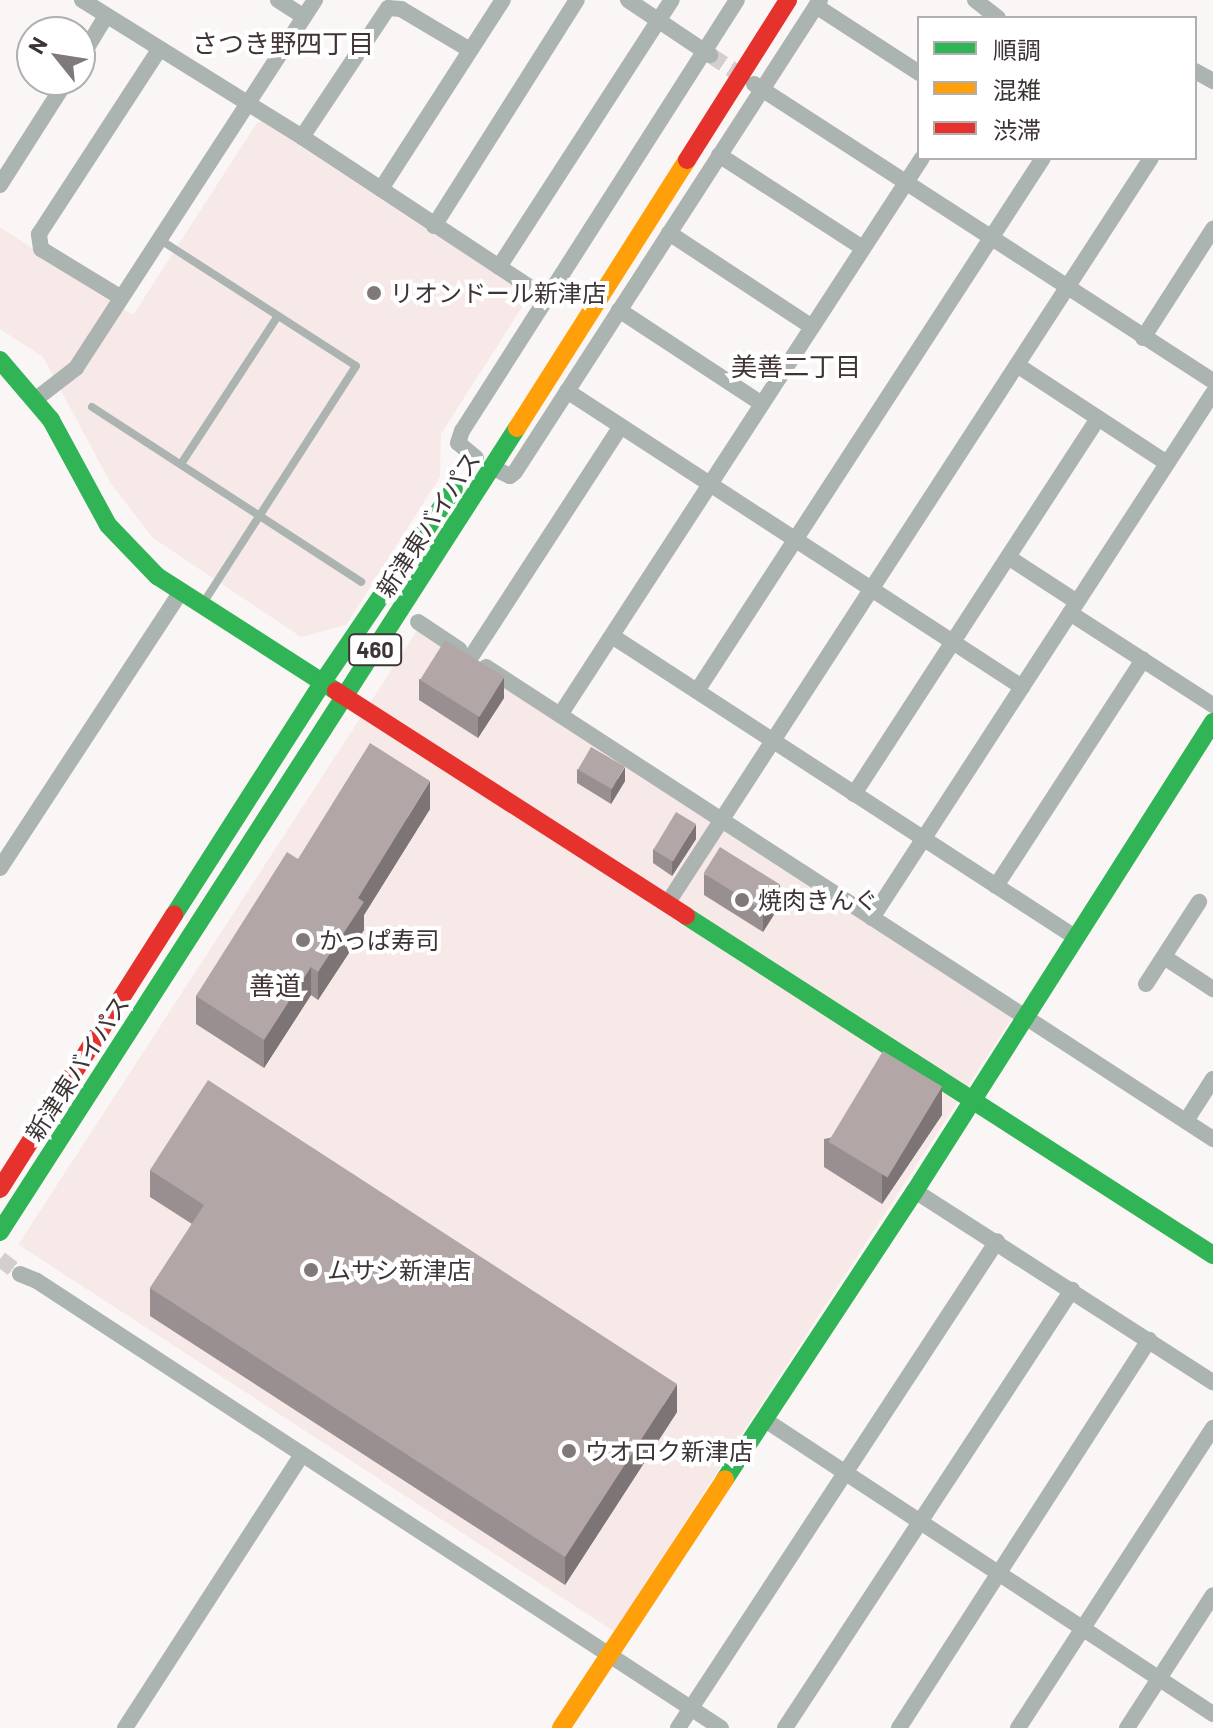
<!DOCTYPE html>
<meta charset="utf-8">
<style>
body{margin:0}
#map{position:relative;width:1213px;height:1728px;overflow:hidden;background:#faf6f6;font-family:Barlow,"Noto Sans JP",sans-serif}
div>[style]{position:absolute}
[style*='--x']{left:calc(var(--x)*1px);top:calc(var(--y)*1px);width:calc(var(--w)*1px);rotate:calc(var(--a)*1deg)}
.built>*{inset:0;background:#f8e9e9;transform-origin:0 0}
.street-tunnel>*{height:16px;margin-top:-8px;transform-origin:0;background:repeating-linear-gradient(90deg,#d4cfcf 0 16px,transparent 0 24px)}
.lane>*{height:8px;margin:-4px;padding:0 4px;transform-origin:4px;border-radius:4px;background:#abb4b1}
.street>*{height:16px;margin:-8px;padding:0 8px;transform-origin:8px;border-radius:8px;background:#abb4b1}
.fast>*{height:18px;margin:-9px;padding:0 9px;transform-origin:9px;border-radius:9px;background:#30b455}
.slow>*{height:18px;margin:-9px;padding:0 9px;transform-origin:9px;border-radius:9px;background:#ff9f0a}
.jam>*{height:18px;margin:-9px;padding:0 9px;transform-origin:9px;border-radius:9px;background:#e5322d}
.wall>*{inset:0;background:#9a8f90}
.shaded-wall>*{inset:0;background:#7d7475}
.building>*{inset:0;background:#b3a6a7;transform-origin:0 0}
.dots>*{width:22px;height:22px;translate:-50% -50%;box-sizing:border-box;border:4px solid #fff;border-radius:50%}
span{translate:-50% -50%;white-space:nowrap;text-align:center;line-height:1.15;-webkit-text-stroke:8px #fff;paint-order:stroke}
.shield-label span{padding:2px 6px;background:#fff;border:2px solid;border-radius:6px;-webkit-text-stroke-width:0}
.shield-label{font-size:22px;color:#3d3535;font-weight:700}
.poi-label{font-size:24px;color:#3d3535}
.left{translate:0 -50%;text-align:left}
.street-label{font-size:24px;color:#3d3535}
.neighbourhood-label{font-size:26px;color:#433434}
.legend{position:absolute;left:917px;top:16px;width:280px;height:144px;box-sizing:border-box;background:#fff;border:2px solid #b1aeae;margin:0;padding:10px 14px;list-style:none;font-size:24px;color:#3d3535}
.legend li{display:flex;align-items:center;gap:16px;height:40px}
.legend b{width:40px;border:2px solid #b1aeae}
.north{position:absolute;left:16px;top:16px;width:80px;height:80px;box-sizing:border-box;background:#fff;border:2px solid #b1aeae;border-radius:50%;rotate:300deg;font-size:22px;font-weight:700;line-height:32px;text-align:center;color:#3d3535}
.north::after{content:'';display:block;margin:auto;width:28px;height:36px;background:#7f7979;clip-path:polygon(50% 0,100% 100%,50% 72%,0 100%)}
</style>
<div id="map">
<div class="built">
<div style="clip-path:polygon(262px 121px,525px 294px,526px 301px,441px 434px,440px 477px,346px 625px,301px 637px,153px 538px,111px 484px,43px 357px,0 329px,0 227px,133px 315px,256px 124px)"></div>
<div style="left:418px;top:629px;width:710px;height:734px;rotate:33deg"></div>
</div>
<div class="street-tunnel">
<div style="--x:710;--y:55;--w:42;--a:33.3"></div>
<div style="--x:0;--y:1259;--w:25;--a:37"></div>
</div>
<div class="lane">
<div style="--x:159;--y:239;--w:234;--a:32.8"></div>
<div style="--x:356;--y:366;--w:281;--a:122.8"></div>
<div style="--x:92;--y:407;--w:321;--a:33"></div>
<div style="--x:181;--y:464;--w:177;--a:-56.8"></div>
</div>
<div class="street">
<div style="--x:82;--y:0;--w:259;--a:31.9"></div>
<div style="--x:302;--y:137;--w:295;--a:33.4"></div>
<div style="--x:278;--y:0;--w:31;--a:33"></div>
<div style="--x:628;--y:0;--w:99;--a:33.9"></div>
<div style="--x:975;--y:0;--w:29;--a:38"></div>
<div style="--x:816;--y:6;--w:123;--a:33"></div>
<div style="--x:80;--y:59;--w:50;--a:-58.8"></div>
<div style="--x:1195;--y:71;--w:21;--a:29"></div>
<div style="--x:754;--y:84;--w:547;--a:32.91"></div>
<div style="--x:302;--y:137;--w:155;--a:-56.3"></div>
<div style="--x:388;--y:8;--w:13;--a:4"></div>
<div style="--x:401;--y:9;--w:80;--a:30.7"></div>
<div style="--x:719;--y:155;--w:171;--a:32.9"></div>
<div style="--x:0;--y:185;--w:125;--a:-57.5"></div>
<div style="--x:381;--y:189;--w:225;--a:-57.2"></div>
<div style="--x:434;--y:226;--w:267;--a:-57.7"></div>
<div style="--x:669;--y:233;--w:171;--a:33.3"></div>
<div style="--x:499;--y:267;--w:318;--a:-57.1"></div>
<div style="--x:120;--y:297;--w:92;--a:-148.7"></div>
<div style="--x:41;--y:249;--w:15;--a:-98"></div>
<div style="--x:39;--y:234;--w:220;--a:-56.9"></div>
<div style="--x:619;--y:310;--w:171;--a:33.3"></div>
<div style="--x:1143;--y:338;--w:130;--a:-57.3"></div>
<div style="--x:1017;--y:365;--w:179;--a:33.2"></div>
<div style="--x:567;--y:391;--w:543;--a:33.05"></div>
<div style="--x:36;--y:399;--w:51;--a:-37.8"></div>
<div style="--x:76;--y:368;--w:439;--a:-57"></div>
<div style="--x:476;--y:458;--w:23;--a:-140"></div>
<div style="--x:458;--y:443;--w:13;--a:-72"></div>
<div style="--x:462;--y:431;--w:511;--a:-57.46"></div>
<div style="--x:492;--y:467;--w:20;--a:27"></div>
<div style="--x:510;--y:476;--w:6;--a:-39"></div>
<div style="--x:515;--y:472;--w:562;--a:-57.13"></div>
<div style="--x:1008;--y:557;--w:82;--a:33.1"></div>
<div style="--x:1070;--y:613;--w:170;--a:32.8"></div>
<div style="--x:418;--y:622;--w:50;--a:33.7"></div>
<div style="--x:612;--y:636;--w:552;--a:33.03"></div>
<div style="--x:471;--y:657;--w:275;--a:-57"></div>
<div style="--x:486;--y:667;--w:867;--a:32.99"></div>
<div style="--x:697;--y:691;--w:635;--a:-57.01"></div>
<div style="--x:560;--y:715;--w:664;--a:-56.98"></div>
<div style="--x:854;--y:794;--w:448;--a:-57"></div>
<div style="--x:0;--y:868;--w:331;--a:-56.8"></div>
<div style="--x:996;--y:886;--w:270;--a:-57"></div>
<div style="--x:667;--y:904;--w:889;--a:-57.02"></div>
<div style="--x:872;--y:918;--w:626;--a:-57"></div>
<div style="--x:1164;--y:957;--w:59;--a:33.1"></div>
<div style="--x:1146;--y:984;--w:98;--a:-57.1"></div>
<div style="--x:1186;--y:1121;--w:50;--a:-57.3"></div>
<div style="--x:915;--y:1191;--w:354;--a:32.7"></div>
<div style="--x:20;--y:1274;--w:18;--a:22"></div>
<div style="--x:37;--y:1281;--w:817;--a:33.16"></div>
<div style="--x:765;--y:1420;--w:536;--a:33.27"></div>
<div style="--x:125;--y:1728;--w:326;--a:-57.1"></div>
<div style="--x:678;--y:1728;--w:582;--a:-56.77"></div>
<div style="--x:785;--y:1728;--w:524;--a:-56.77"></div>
<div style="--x:899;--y:1728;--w:462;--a:-57.2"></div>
<div style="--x:1018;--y:1728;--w:358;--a:-57"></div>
<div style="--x:1127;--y:1728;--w:158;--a:-57.1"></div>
</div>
<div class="fast">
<div style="--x:0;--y:360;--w:79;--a:49.6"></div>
<div style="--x:51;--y:420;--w:119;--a:61.5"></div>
<div style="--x:108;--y:525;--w:71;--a:46.1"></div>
<div style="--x:157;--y:576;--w:213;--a:32.7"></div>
<div style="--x:174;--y:915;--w:279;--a:-57.4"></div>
<div style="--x:324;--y:680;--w:231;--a:-55.8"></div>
<div style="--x:686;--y:916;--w:627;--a:32.75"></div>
<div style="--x:0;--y:1232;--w:956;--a:-57.26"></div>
<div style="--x:725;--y:1479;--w:345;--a:-56.6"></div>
<div style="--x:915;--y:1191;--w:556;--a:-57.57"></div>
</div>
<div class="slow">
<div style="--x:517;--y:428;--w:317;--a:-57.6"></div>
<div style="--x:561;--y:1728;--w:298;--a:-56.6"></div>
</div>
<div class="jam">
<div style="--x:687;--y:160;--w:189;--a:-57.7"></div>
<div style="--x:336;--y:691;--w:416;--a:32.7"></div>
<div style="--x:0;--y:1189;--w:325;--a:-57.6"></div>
</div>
<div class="wall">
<div style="clip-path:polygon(419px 679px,504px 698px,478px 738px,419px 700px)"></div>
<div style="clip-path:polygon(577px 769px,625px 781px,611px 804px,577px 783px)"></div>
<div style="clip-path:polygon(430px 809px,364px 915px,364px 930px,318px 1000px,311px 995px,264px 1068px,196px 1024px,196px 996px,298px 859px)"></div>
<div style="clip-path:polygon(696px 839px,672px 876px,653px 863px,653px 849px)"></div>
<div style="clip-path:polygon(704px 874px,780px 905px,763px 932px,704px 895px)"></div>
<div style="clip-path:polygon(942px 1115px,882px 1204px,824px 1167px,824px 1139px)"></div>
<div style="clip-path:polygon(150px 1170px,677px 1412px,565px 1585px,150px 1316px,150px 1288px,192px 1224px,150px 1197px)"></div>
</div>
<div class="shaded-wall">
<div style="clip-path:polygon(504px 677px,504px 698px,478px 738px,478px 717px)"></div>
<div style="clip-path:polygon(625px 767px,625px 781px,611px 804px,611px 790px)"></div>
<div style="clip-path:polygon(430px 781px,430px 809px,364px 915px,364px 930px,318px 1000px,318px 972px,358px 898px)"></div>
<div style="clip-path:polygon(696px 824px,696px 839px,672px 876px,672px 861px)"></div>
<div style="clip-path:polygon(780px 884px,780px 905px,763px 932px,763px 911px)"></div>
<div style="clip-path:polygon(311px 967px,311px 995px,264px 1068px,264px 1040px)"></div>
<div style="clip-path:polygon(942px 1087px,942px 1115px,882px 1204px,882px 1176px)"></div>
<div style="clip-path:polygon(677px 1384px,677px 1412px,565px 1585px,565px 1557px)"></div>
</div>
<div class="building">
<div style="left:445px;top:640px;width:70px;height:47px;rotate:32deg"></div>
<div style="clip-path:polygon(370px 743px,430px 781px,358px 898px,364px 902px,318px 972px,311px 967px,264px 1040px,196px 996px,287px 852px,298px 859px)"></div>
<div style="left:591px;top:747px;width:39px;height:26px;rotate:30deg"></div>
<div style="left:676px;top:812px;width:23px;height:44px;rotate:31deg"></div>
<div style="left:720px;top:847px;width:70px;height:31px;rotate:32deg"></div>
<div style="left:883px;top:1051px;width:69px;height:106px;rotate:31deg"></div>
<div style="clip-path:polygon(208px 1080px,677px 1384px,565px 1557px,150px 1288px,204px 1205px,150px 1170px)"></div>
</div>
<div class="dots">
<div style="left:374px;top:293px;background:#7f7979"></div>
<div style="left:742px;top:900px;background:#7f7979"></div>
<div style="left:303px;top:940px;background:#7f7979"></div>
<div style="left:311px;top:1270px;background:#7f7979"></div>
<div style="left:569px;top:1451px;background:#7f7979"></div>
</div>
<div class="shield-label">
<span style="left:375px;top:650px">460</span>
</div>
<div class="poi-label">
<span class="left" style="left:390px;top:293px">リオンドール新津店</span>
<span class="left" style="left:758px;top:900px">焼肉きんぐ</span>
<span class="left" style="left:319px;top:940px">かっぱ寿司</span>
<span class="left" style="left:327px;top:1270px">ムサシ新津店</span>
<span class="left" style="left:585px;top:1451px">ウオロク新津店</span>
</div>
<div class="street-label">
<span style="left:428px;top:524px;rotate:-57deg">新津東バイパス</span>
<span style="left:77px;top:1068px;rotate:-57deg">新津東バイパス</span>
</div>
<div class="neighbourhood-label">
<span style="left:283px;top:43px">さつき野四丁目</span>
<span style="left:796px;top:366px">美善二丁目</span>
<span style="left:275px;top:985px">善道</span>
</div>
<ul class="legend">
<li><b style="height:10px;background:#30b455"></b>順調</li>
<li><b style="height:10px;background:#ff9f0a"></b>混雑</li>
<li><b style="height:10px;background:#e5322d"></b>渋滞</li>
</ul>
<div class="north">N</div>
</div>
